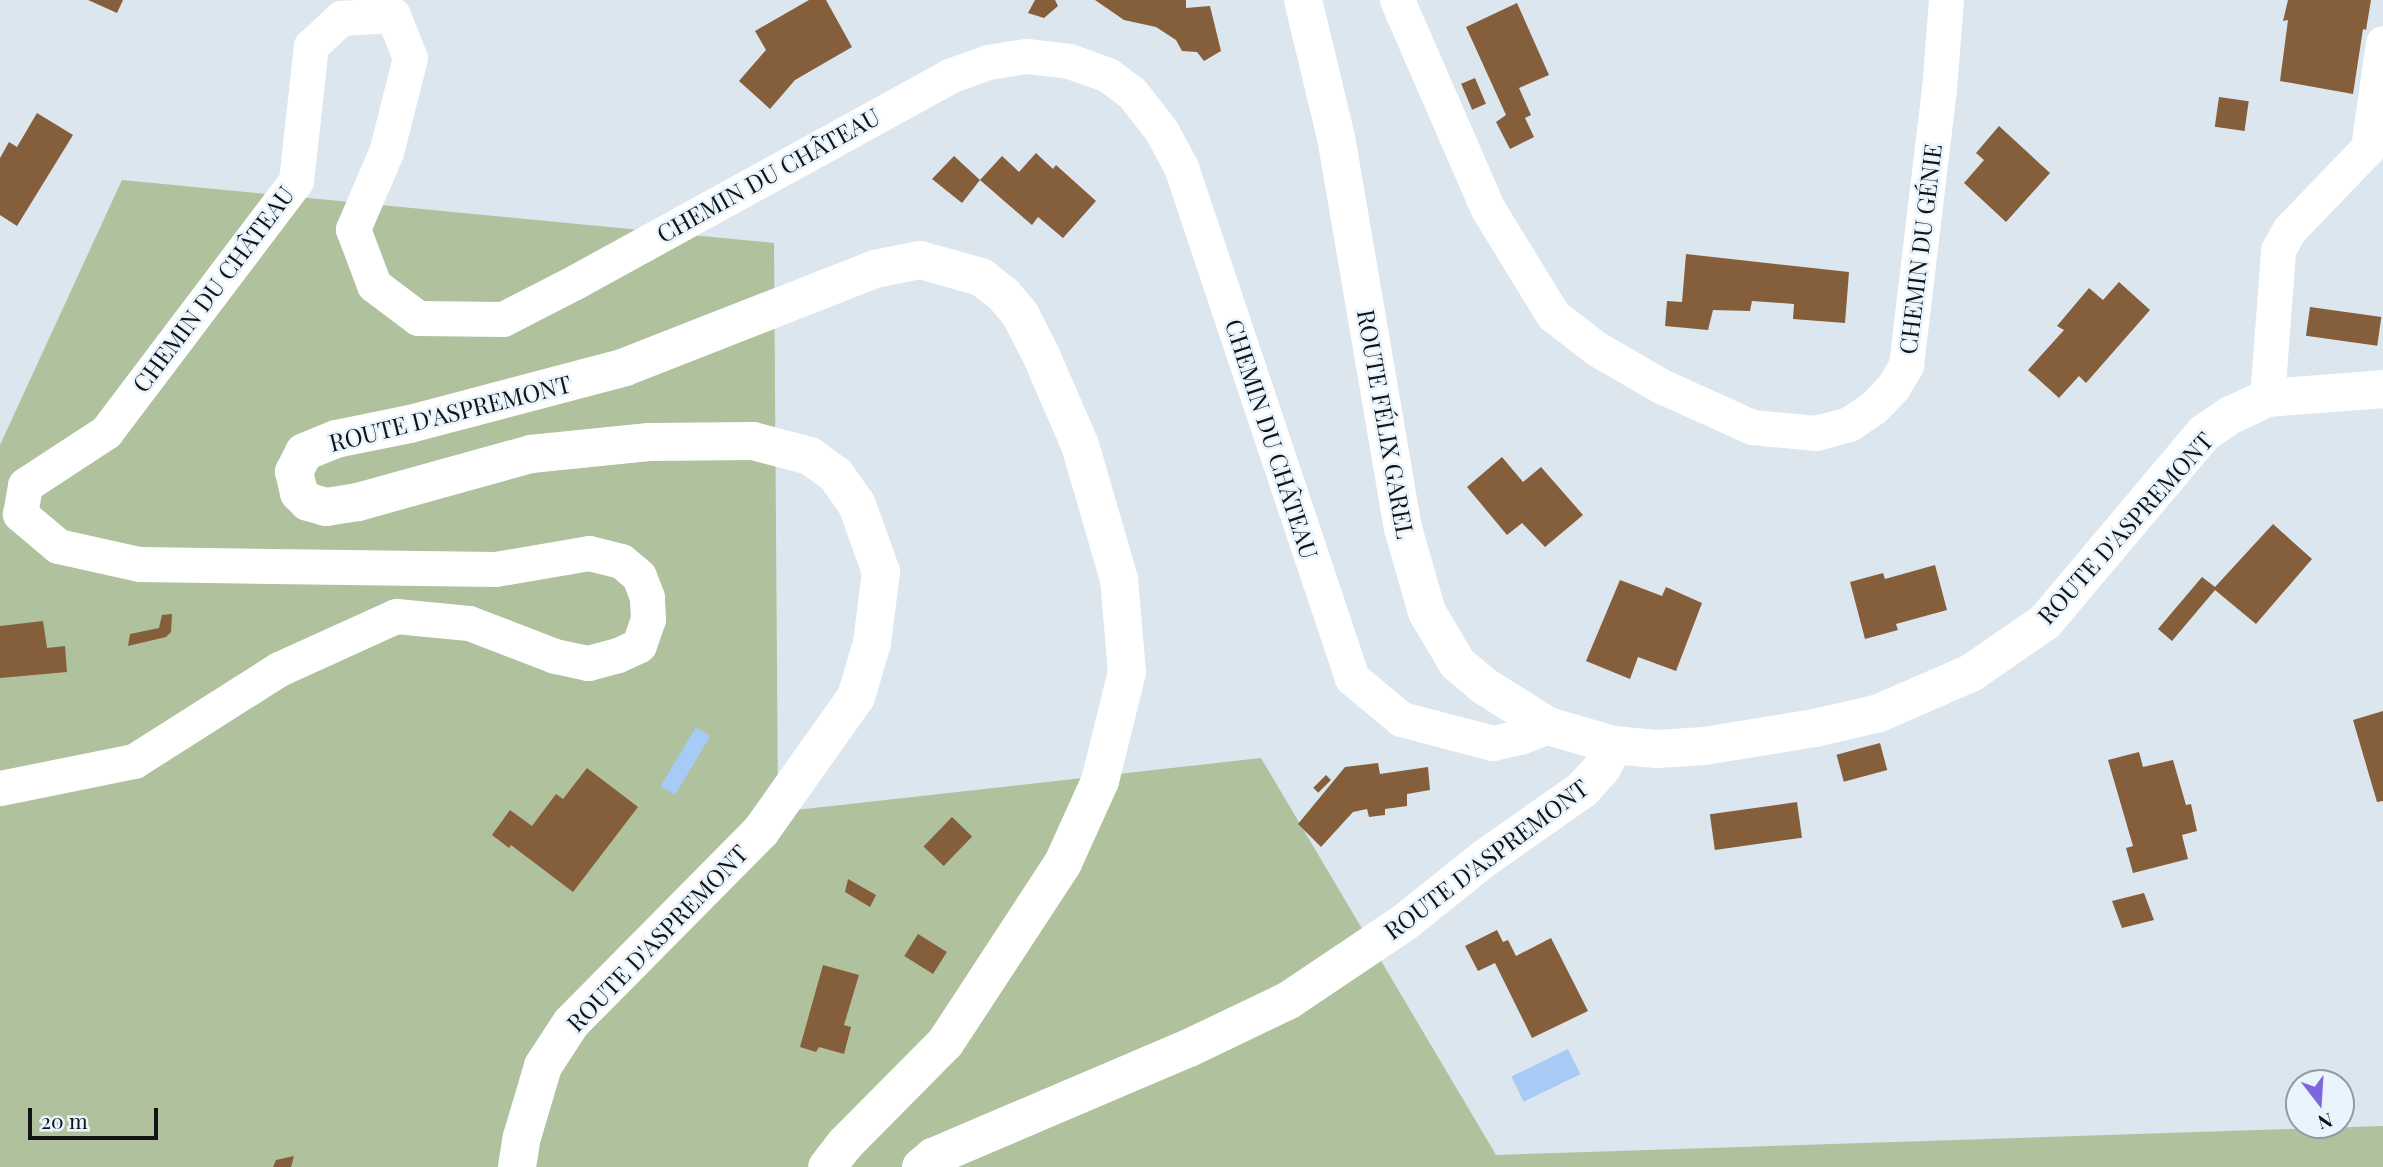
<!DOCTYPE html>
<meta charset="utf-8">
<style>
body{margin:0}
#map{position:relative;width:2383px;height:1167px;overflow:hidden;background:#dce6ee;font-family:"Playfair Display",serif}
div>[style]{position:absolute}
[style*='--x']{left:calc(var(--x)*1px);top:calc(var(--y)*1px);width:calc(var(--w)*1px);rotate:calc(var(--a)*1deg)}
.green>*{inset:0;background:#afc19d}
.water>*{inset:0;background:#a7cbf5;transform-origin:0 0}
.building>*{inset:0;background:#855e3b;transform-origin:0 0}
.minor>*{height:35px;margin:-17.5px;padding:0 17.5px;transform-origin:17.5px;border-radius:17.5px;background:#fff}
.tertiary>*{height:38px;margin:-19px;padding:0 19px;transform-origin:19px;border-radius:19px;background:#fff}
span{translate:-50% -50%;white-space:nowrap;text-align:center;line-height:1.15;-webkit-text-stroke:5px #e9f4fc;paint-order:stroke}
.street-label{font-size:24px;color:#101417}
.north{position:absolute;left:2285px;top:1069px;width:70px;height:70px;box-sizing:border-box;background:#e9f4fc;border:2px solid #929aa0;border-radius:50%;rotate:163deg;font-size:19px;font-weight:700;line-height:28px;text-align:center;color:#101417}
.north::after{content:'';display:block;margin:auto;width:24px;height:32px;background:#7f66e1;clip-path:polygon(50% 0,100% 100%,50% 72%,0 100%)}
.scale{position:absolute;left:28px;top:1108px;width:130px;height:32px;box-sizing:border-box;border:4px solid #101417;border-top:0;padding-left:9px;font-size:21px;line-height:24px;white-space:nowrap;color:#101417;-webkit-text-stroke:5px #e9f4fc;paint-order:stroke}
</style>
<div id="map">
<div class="green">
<div style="clip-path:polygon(122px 180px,774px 243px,778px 812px,1261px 758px,1496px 1155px,2383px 1126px,2383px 1167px,0 1167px,0 445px)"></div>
</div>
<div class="water">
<div style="left:696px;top:727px;width:17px;height:69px;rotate:31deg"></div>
<div style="left:1568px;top:1049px;width:28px;height:63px;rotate:64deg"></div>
</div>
<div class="building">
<div style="clip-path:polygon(88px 0,123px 0,117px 13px)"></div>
<div style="clip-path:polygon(809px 0,826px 0,852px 47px,795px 80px,770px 109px,739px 81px,766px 50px,755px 31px)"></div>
<div style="clip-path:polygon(1035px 0,1055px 0,1058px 6px,1044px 18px,1028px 13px)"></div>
<div style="clip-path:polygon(1095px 0,1186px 0,1186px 8px,1210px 6px,1221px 51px,1204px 61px,1197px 52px,1182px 51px,1176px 40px,1156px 27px,1124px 20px)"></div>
<div style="clip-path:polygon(2288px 0,2371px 0,2366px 30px,2363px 29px,2353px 94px,2280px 81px,2288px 20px,2283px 21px)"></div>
<div style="clip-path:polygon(1517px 3px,1549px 75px,1519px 88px,1531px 115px,1525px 118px,1534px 137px,1510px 149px,1496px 122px,1506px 115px,1466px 27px)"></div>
<div style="left:1475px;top:78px;width:28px;height:15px;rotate:67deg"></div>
<div style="left:2219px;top:97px;width:30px;height:30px;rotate:8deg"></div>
<div style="clip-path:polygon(37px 113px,73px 135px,17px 226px,0 215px,0 158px,9px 142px,17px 147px)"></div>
<div style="clip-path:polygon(1999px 126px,2050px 173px,2006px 222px,1964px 183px,1984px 160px,1976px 153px)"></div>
<div style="clip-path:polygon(1036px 153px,1053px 169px,1056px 165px,1096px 201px,1063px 238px,1038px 217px,1032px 225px,980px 180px,1002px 156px,1019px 172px)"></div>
<div style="clip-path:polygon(954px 156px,980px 180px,962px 203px,932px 179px)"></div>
<div style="clip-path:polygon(1686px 254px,1849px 272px,1845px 323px,1793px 319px,1794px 304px,1752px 301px,1750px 311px,1713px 310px,1708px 330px,1665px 326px,1667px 301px,1682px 302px)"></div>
<div style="clip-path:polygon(2119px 282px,2150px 310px,2086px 383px,2079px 376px,2059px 398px,2028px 370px,2064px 330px,2057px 326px,2089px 288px,2103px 300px)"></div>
<div style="left:2310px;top:307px;width:72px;height:29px;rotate:8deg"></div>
<div style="clip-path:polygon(1502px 457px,1523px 482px,1541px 467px,1583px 515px,1545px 547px,1522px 523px,1507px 535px,1467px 487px)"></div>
<div style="clip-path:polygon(2273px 524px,2312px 559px,2256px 624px,2215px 590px,2172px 641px,2158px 629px,2202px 577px,2215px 587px)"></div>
<div style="clip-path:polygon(1935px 565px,1947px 610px,1896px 624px,1898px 630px,1865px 639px,1850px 582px,1883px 573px,1885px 579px)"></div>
<div style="clip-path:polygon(1620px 580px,1662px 596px,1666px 587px,1702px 603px,1676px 671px,1638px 657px,1630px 679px,1586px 661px)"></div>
<div style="clip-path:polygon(172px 614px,171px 632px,166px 637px,128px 646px,130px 634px,159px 628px,162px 615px)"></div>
<div style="clip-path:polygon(43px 621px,47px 648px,65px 646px,67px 672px,0 678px,0 626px)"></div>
<div style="clip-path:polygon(2383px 711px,2383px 801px,2377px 802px,2353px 720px)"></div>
<div style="left:1880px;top:743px;width:28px;height:45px;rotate:75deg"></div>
<div style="clip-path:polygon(2139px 752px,2143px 767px,2173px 760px,2186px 805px,2191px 804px,2197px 831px,2182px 835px,2188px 859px,2133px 873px,2126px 848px,2133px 846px,2108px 760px)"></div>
<div style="clip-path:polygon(1378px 763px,1380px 774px,1428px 767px,1430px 790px,1407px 794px,1407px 806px,1385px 809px,1385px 815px,1369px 817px,1367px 809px,1353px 812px,1321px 847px,1298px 824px,1345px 767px)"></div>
<div style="clip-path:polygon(587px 768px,638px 807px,573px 892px,511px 845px,509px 848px,492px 835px,510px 810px,532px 826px,556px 794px,563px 799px)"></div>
<div style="left:1326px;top:775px;width:7px;height:18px;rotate:45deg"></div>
<div style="left:1797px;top:802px;width:36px;height:88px;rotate:82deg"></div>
<div style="left:952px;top:817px;width:28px;height:41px;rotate:44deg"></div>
<div style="clip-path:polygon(848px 879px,876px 895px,870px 907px,845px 892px)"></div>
<div style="clip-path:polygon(2144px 893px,2154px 920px,2122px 928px,2112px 901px)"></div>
<div style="clip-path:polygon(1497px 930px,1503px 942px,1508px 940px,1516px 956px,1551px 938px,1588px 1011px,1532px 1038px,1495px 963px,1478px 971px,1465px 946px)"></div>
<div style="left:918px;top:934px;width:34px;height:26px;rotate:32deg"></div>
<div style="clip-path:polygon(823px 965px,859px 975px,844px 1025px,851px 1027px,844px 1054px,819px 1047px,816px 1052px,800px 1047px)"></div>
<div style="clip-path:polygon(294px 1156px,291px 1167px,273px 1167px,276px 1160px)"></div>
</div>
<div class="minor">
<div style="--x:1397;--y:0;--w:228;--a:66.5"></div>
<div style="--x:1488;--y:209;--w:124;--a:58.5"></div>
<div style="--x:1553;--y:315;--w:56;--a:37.7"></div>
<div style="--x:1597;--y:349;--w:74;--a:30"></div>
<div style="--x:1661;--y:386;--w:100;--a:24.3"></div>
<div style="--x:1752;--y:427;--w:64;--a:5.4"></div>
<div style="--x:1816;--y:433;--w:34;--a:-15"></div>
<div style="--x:1849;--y:424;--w:30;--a:-34"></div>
<div style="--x:1874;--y:407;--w:28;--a:-46"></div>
<div style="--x:1893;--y:387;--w:26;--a:-59"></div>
<div style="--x:1906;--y:365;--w:277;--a:-83.2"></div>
<div style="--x:1939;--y:90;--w:90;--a:-85.6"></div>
<div style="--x:2267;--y:398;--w:148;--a:-85.7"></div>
<div style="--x:2278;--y:250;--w:23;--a:-61"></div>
<div style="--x:2289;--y:230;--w:114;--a:-46.1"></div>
<div style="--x:2368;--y:148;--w:106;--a:-81.9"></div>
<div style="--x:0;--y:788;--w:137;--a:-11.4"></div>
<div style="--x:134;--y:761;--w:172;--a:-32.4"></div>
<div style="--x:279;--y:669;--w:128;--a:-24.4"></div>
<div style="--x:396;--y:616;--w:73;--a:5.5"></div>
<div style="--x:469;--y:623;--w:92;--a:21"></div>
<div style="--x:555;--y:656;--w:34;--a:12"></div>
<div style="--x:588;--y:663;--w:31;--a:-15"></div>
<div style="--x:618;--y:655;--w:23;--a:-25"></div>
<div style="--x:639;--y:645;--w:28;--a:-71"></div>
<div style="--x:648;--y:619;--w:22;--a:-93"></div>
<div style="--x:647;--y:597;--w:22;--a:-111"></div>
<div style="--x:639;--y:576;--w:23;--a:-140"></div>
<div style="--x:621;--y:561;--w:33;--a:-166"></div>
<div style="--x:589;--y:553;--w:95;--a:170.3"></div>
<div style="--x:495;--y:569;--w:356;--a:-179.2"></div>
<div style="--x:139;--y:564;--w:83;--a:-167.5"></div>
<div style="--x:58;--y:546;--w:50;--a:-139.9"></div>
<div style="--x:20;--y:514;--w:29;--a:-80"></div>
<div style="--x:25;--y:485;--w:97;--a:-33.2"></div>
<div style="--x:106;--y:432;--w:315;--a:-52.9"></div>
<div style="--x:296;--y:181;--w:136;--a:-83.7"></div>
<div style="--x:311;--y:46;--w:41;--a:-43"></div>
<div style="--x:341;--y:18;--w:52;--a:-3.3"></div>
<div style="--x:393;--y:15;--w:46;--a:68.4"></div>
<div style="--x:410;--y:58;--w:97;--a:104.3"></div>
<div style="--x:386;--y:152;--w:84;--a:113.2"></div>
<div style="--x:353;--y:229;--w:60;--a:69.4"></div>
<div style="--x:374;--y:285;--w:55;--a:36.9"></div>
<div style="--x:418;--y:318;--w:85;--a:0.7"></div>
<div style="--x:503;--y:319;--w:81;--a:-27.2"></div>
<div style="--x:575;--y:282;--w:427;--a:-28.8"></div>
<div style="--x:949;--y:76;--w:41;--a:-19.7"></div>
<div style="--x:988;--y:62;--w:39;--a:-9"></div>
<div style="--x:1027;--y:56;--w:42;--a:6.8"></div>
<div style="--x:1069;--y:61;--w:41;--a:19.7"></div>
<div style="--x:1108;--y:75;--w:30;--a:37"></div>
<div style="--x:1132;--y:93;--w:47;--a:51.9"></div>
<div style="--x:1161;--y:130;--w:42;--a:61.6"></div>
<div style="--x:1181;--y:167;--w:539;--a:71.5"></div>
<div style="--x:1352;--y:678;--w:64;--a:39.9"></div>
<div style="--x:1401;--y:719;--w:95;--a:14.6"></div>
<div style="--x:1493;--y:743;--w:28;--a:-13"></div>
<div style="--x:1520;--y:737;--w:30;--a:-21"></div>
</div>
<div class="tertiary">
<div style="--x:1303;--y:0;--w:141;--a:76.5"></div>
<div style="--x:1336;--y:137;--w:397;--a:80.3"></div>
<div style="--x:1403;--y:528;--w:87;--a:74.1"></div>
<div style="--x:1427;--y:612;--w:59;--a:59.5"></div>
<div style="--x:1457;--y:663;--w:35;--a:40"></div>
<div style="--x:1484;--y:686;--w:75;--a:32"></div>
<div style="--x:1548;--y:726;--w:69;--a:16.1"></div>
<div style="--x:517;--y:1167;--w:30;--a:-81"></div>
<div style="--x:522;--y:1137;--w:74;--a:-73.5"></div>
<div style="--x:543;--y:1066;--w:51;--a:-56.9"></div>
<div style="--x:571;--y:1023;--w:270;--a:-45.3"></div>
<div style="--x:761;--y:831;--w:164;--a:-54.7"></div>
<div style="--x:856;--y:697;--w:56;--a:-73.5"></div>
<div style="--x:872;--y:643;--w:72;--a:-82.8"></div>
<div style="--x:881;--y:572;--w:71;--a:-109.7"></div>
<div style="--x:857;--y:505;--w:37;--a:-125"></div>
<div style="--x:836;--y:475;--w:32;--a:-144"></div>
<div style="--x:810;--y:456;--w:59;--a:-165.3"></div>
<div style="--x:753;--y:441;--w:104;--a:179.4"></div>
<div style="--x:649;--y:442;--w:119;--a:174.2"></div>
<div style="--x:531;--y:454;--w:180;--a:164.5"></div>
<div style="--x:358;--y:502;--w:32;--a:171"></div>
<div style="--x:326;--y:507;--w:19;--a:-164"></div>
<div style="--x:308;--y:502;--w:13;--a:-135"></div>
<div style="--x:299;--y:493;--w:22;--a:-103"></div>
<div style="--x:294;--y:472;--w:22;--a:-63"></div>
<div style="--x:304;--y:452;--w:35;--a:-22"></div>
<div style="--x:336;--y:439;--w:76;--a:-11.5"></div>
<div style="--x:410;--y:424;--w:222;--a:-14.8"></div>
<div style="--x:625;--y:367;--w:269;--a:-21.4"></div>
<div style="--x:875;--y:269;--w:46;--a:-11.3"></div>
<div style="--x:920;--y:260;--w:63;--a:15.6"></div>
<div style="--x:981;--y:277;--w:29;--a:38"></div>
<div style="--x:1004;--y:295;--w:25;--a:50"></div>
<div style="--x:1020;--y:314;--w:46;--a:62.9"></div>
<div style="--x:1041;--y:355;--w:98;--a:66.6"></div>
<div style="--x:1080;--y:445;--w:140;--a:73.8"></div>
<div style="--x:1119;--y:579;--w:93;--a:85.1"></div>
<div style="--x:1127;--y:672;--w:112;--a:103.9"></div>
<div style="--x:1100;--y:781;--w:90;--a:114.3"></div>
<div style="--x:1063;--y:863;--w:215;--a:123.2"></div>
<div style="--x:945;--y:1043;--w:142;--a:134.7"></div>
<div style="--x:845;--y:1144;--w:29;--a:128"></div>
<div style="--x:921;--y:1167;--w:16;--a:-40"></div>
<div style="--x:933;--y:1157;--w:278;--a:-23.1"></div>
<div style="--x:1189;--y:1048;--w:111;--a:-25.6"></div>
<div style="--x:1289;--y:1000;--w:140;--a:-33.9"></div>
<div style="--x:1405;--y:922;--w:102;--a:-38.7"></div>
<div style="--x:1485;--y:858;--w:120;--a:-35.1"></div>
<div style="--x:1583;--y:789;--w:28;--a:-48"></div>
<div style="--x:1602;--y:768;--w:26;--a:-62"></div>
<div style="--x:1614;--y:745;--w:43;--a:5.3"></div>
<div style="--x:1657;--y:749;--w:47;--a:-3.7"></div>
<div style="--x:1704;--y:746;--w:112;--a:-9.2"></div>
<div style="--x:1815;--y:728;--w:66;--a:-13.2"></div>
<div style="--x:1879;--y:713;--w:100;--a:-23.5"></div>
<div style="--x:1971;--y:673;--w:90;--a:-34.6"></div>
<div style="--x:2045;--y:622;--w:247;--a:-49.9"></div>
<div style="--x:2204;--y:433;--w:32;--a:-34"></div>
<div style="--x:2231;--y:415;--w:40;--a:-25"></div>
<div style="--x:2267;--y:398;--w:116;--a:-4.4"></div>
</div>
<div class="street-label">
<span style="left:768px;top:175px;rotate:-29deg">CHEMIN DU CHÂTEAU</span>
<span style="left:1920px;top:249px;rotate:-83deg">CHEMIN DU GÉNIE</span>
<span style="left:213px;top:289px;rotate:-53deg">CHEMIN DU CHÂTEAU</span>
<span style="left:450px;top:413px;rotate:-14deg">ROUTE D'ASPREMONT</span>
<span style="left:1386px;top:424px;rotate:80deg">ROUTE FÉLIX GAREL</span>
<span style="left:1272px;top:439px;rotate:72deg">CHEMIN DU CHÂTEAU</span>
<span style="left:2125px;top:528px;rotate:-48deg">ROUTE D'ASPREMONT</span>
<span style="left:1486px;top:859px;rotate:-37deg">ROUTE D'ASPREMONT</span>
<span style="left:657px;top:938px;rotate:-46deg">ROUTE D'ASPREMONT</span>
</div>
<div class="north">N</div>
<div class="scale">20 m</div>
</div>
